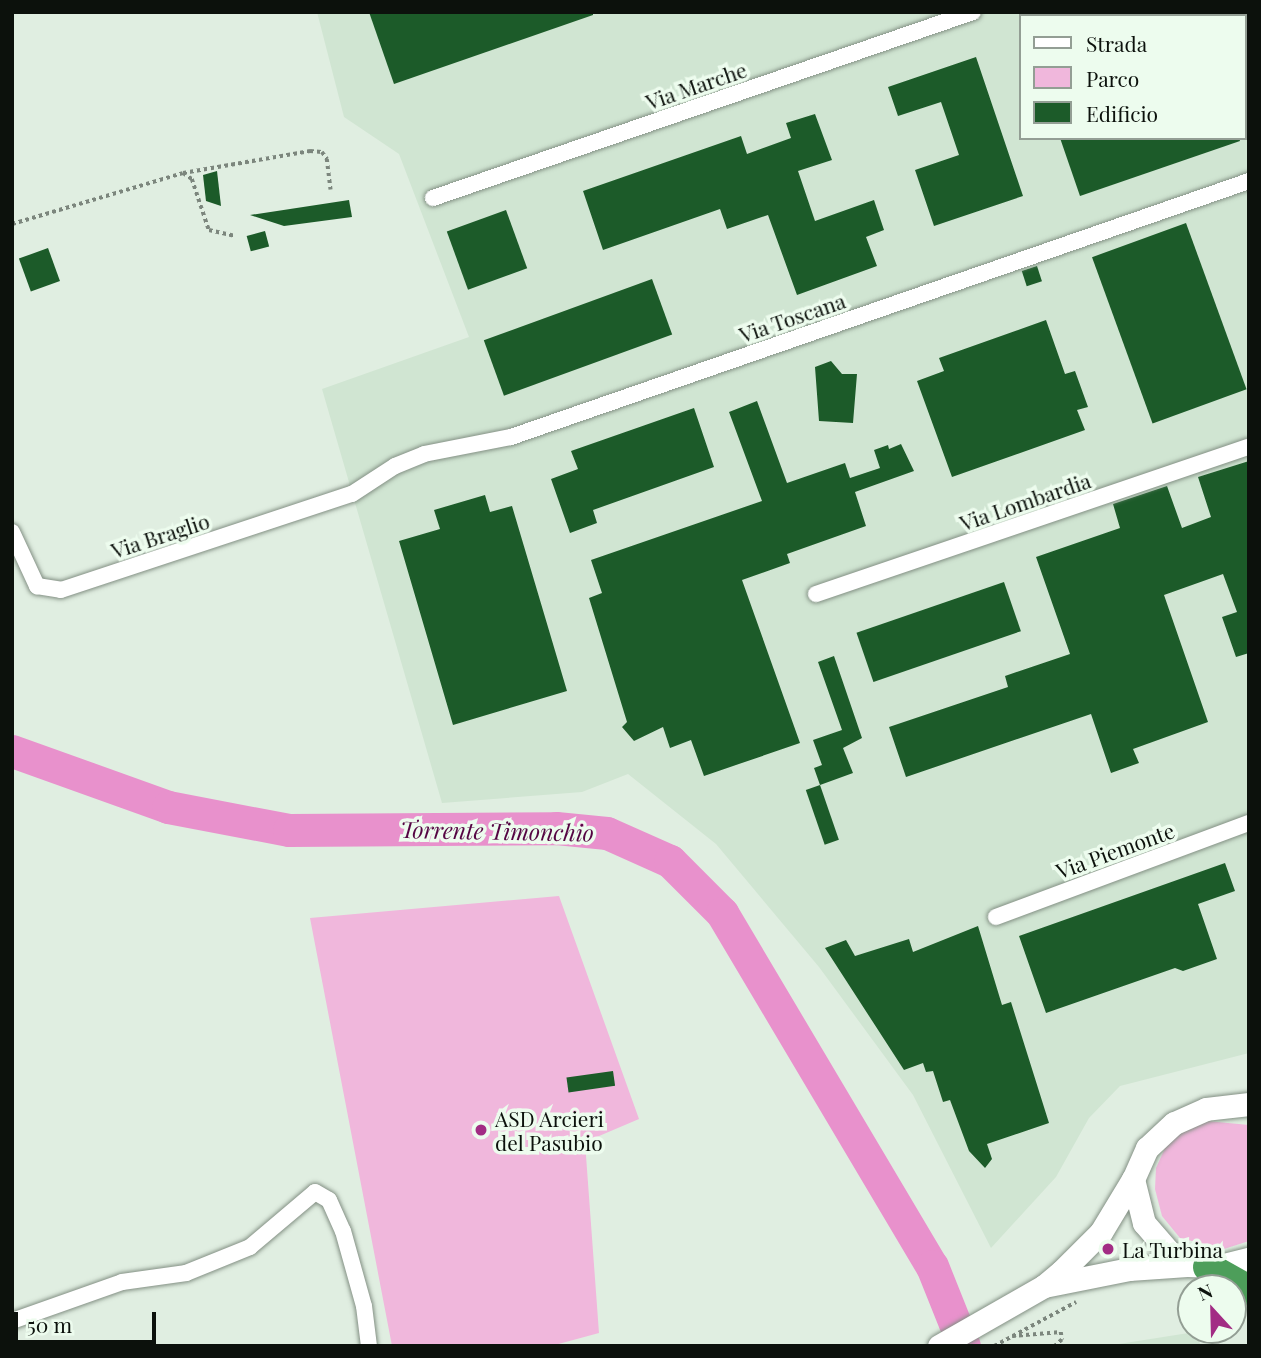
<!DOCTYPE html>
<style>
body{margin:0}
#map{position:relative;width:1261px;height:1358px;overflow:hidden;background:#e0eee1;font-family:"Playfair Display",serif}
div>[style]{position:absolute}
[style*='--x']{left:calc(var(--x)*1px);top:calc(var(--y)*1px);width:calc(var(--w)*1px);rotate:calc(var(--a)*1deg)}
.built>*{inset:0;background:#d0e5d2}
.green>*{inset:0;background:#f0b7dc}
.river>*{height:33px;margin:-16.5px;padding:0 16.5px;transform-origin:16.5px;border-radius:16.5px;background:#e891cc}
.building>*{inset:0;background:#1c5b29;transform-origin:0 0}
.path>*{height:3.5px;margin-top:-1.75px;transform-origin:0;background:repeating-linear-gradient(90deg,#7c867d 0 3.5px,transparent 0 7px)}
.roads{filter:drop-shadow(0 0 2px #839084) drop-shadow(0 0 2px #839084)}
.street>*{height:16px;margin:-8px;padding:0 8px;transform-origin:8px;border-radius:8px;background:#fff}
.secondary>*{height:23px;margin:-11.5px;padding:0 11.5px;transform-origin:11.5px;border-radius:11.5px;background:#fff}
.highway>*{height:30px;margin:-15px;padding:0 15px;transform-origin:15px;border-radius:15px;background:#4d9e5a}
.dots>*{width:19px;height:19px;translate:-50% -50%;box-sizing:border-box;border:4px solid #edfcee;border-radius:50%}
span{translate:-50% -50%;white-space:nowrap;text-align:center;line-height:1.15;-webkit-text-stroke:7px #edfcee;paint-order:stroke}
.street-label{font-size:21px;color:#0c110c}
.poi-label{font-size:21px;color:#0c110c}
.left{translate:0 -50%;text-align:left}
.water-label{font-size:23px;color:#550543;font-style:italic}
.frame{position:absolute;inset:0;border:14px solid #0c110c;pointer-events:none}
.legend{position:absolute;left:1019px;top:14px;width:228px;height:126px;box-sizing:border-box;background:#edfcee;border:2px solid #939e94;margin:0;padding:9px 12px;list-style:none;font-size:21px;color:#0c110c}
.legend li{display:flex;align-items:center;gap:14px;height:35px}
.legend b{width:35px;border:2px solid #939e94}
.north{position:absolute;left:1177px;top:1274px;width:70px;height:70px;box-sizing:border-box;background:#edfcee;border:2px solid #939e94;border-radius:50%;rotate:338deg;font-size:19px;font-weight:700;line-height:28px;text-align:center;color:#0c110c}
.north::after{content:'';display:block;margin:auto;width:24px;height:32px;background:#a22c84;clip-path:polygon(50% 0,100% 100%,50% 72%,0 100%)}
.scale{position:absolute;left:14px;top:1312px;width:142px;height:32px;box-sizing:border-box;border:4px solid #0c110c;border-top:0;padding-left:9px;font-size:21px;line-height:24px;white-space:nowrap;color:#0c110c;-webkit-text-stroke:5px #edfcee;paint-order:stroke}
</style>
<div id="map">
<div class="built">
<div style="clip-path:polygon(evenodd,317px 12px,1249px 12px,1249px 1053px,1120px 1086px,1089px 1118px,1056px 1177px,991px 1248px,913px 1095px,819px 967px,716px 844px,628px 774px,582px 792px,442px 803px,322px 389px,469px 337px,399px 154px,344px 117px,317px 12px,1021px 16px,1245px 16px,1245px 138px,1021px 138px,1021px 16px)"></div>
<div style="clip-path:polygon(1195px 1332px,1201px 1346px,1106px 1346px)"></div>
</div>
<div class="green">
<div style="clip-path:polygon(559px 896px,639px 1119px,585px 1142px,599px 1333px,551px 1346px,392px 1346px,310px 918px)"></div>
<div style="clip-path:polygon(1207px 1121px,1249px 1125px,1249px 1241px,1224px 1249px,1180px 1238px,1162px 1216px,1155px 1189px,1156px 1168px,1166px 1146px,1185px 1128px)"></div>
</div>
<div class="river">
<div style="--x:12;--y:751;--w:166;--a:19.7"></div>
<div style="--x:168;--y:807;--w:123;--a:10.8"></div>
<div style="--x:289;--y:830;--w:267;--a:-0.4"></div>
<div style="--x:556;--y:828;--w:51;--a:5.6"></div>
<div style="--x:607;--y:833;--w:69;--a:24"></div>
<div style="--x:670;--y:861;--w:74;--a:45"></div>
<div style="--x:722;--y:913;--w:411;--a:59.3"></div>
<div style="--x:932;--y:1266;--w:86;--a:68.2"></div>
</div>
<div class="building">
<div style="clip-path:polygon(369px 12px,593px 12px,593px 15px,394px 84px)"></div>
<div style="clip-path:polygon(976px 57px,1023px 196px,934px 226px,915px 170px,959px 155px,941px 102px,898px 116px,888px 87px)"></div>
<div style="clip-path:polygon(815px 114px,832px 160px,798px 171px,815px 221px,874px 200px,884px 230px,866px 237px,877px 266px,797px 295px,768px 215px,727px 229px,720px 209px,603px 250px,583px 191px,741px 136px,747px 154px,791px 138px,786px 123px)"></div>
<div style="clip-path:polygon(1060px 138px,1239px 138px,1240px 141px,1080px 196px)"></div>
<div style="clip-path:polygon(217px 171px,221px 206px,206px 201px,203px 175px)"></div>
<div style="clip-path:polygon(349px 200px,352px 217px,284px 226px,250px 215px)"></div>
<div style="left:506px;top:210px;width:62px;height:63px;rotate:70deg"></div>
<div style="left:1186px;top:223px;width:177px;height:100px;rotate:70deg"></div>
<div style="left:265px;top:231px;width:16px;height:19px;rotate:75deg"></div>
<div style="left:48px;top:248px;width:35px;height:31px;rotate:70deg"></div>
<div style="left:1037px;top:266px;width:16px;height:16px;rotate:72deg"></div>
<div style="left:652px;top:279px;width:59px;height:179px;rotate:70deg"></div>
<div style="clip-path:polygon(1046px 320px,1065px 374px,1075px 371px,1088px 407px,1077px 410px,1085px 430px,952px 477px,917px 381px,944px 371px,939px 358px)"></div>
<div style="clip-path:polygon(831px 361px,842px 374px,857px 374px,853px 423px,819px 421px,815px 367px)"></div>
<div style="clip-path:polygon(757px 401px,787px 483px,845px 463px,850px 478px,880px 468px,874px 450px,888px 445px,889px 449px,901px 444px,914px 471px,855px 492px,866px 526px,787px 554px,790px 563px,742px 580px,800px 743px,704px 776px,691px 740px,670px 748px,663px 727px,634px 741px,622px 727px,627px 722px,589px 598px,602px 593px,591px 560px,762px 501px,729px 412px)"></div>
<div style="clip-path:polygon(694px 408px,714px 467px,593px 510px,597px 523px,570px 533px,551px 479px,578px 469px,571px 451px)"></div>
<div style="clip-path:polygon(1249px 461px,1249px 653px,1236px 657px,1222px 617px,1237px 612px,1223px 574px,1164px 595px,1208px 722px,1133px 749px,1139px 763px,1111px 773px,1091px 714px,906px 777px,889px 727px,1008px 687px,1005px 676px,1070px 654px,1036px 557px,1120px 528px,1113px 504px,1167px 486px,1182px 528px,1211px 517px,1198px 477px)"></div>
<div style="clip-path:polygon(485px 495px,490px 512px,512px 506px,567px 691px,453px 725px,399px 541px,440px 529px,434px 510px)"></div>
<div style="left:1004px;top:582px;width:52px;height:156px;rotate:71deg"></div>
<div style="clip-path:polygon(834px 656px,862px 738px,843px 748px,853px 773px,820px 785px,814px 768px,822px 765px,813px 740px,842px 730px,818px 662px)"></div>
<div style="left:820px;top:785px;width:58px;height:15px;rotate:71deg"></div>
<div style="clip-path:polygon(1225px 863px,1235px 891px,1198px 904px,1217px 959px,1183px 971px,1175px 968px,1046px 1013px,1019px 936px)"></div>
<div style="clip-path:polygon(978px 926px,1002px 1005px,1011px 1002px,1049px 1123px,987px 1144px,992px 1159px,985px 1168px,969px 1151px,950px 1100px,943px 1102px,933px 1071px,926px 1072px,923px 1063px,904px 1070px,825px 948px,846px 940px,855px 956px,909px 939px,913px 952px)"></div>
<div style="left:613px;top:1071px;width:15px;height:47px;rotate:82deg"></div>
</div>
<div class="path">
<div style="--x:183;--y:173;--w:11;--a:34"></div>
<div style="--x:192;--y:179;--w:54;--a:71.6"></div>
<div style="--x:209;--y:230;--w:27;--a:13"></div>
<div style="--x:12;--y:224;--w:178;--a:-16.6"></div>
<div style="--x:183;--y:173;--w:129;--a:-9.8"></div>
<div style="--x:310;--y:151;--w:12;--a:5"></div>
<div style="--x:322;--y:152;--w:9;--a:54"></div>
<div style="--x:327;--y:159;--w:31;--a:83"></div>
<div style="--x:1012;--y:1336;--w:49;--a:-4.7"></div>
<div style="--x:1061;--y:1332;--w:8;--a:83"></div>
<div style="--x:1062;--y:1340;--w:9;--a:139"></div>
<div style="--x:994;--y:1346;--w:93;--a:-28.2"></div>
</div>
<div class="roads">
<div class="street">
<div style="--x:433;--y:198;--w:571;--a:-19.01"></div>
<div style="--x:12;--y:532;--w:60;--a:65.2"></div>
<div style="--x:37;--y:586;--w:24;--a:9"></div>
<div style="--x:61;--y:590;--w:306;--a:-18.3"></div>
<div style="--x:352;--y:494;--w:51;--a:-33.1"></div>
<div style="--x:395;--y:466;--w:31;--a:-22"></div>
<div style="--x:424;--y:454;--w:89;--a:-11.1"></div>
<div style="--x:511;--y:437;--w:781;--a:-19.13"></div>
<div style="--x:816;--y:594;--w:457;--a:-18.8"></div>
<div style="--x:996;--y:917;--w:270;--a:-20.4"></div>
<div style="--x:12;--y:1321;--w:117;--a:-19.5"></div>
<div style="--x:122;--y:1282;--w:65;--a:-8"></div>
<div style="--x:186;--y:1273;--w:69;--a:-22.1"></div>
<div style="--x:250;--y:1247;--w:85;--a:-40.2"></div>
<div style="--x:315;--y:1192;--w:16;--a:30"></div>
<div style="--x:329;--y:1200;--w:34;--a:66"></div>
<div style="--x:343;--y:1231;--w:78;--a:74.4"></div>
<div style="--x:364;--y:1306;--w:40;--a:82.9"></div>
</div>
<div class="secondary">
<div style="--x:1249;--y:1104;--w:43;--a:173.4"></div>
<div style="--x:1206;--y:1109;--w:35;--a:156"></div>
<div style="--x:1174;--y:1123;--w:37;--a:137"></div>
<div style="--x:1147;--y:1148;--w:34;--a:114"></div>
<div style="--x:1133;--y:1179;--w:45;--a:76"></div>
<div style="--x:1144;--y:1223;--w:37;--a:49"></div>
<div style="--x:1168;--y:1251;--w:24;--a:36"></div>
<div style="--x:1187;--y:1265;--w:33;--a:2"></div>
<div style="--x:1220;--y:1266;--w:30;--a:-14"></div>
<div style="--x:1044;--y:1286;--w:87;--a:-11.3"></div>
<div style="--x:1129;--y:1269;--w:58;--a:-3.9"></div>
<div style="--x:939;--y:1346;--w:121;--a:-29.7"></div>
<div style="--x:1044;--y:1286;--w:23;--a:-40"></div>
<div style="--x:1062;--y:1271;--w:55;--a:-45"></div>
<div style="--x:1101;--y:1232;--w:62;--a:-58.9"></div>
</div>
<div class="highway">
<div style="--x:1208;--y:1267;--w:47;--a:29.3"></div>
</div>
</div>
<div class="dots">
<div style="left:481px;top:1130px;background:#a22c84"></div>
<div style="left:1108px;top:1249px;background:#a22c84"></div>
</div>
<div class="street-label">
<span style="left:696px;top:85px;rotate:-19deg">Via Marche</span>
<span style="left:792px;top:317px;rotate:-19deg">Via Toscana</span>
<span style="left:1025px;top:501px;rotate:-19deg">Via Lombardia</span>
<span style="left:160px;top:535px;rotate:-18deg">Via Braglio</span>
<span style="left:1115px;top:850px;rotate:-20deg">Via Piemonte</span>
</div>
<div class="poi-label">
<span class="left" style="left:495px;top:1130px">ASD Arcieri<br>del Pasubio</span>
<span class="left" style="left:1122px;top:1249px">La Turbina</span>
</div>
<div class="water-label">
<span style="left:497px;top:831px;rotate:1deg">Torrente Timonchio</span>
</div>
<div class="frame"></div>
<ul class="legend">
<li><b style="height:9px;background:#fff"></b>Strada</li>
<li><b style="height:19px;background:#f0b7dc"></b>Parco</li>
<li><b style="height:19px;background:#1c5b29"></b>Edificio</li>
</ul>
<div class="north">N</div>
<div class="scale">50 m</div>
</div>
